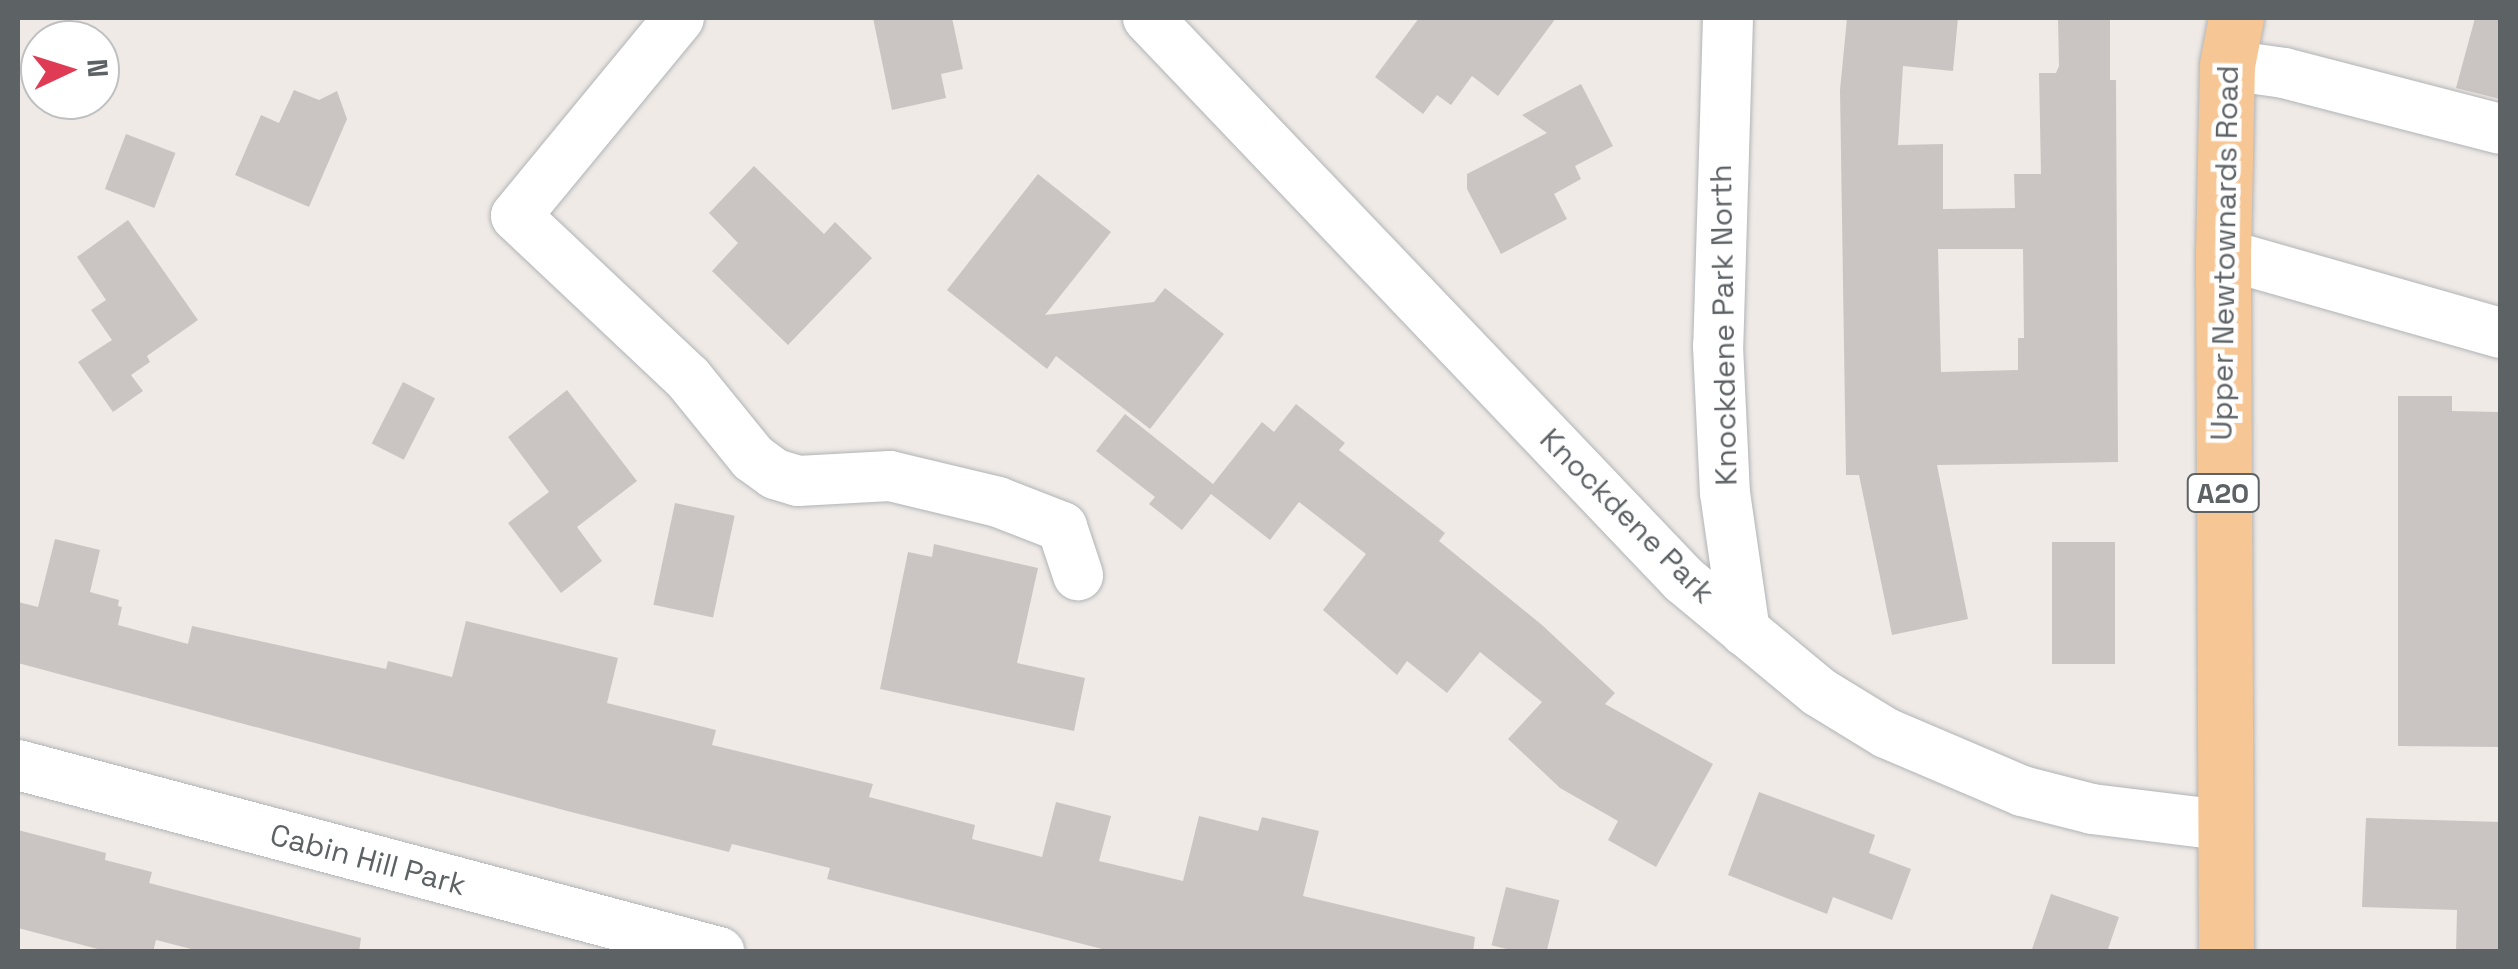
<!DOCTYPE html>
<style>
body{margin:0}
#map{position:relative;width:2518px;height:969px;overflow:hidden;background:#efeae6;font-family:"Space Grotesk",sans-serif}
div>[style]{position:absolute}
[style*='--x']{left:calc(var(--x)*1px);top:calc(var(--y)*1px);width:calc(var(--w)*1px);rotate:calc(var(--a)*1deg)}
.building>*{inset:0;background:#cac5c2;transform-origin:0 0}
.roads{filter:drop-shadow(0 0 2px #b1b4b7) drop-shadow(0 0 2px #b1b4b7)}
.minor>*{height:50px;margin:-25px;padding:0 25px;transform-origin:25px;border-radius:25px;background:#fff}
.highway>*{height:55px;margin:-27.5px;padding:0 27.5px;transform-origin:27.5px;border-radius:27.5px;background:#f6c795}
span{translate:-50% -50%;white-space:nowrap;text-align:center;line-height:1.15;-webkit-text-stroke:9px #fff;paint-order:stroke}
.shield-label span{padding:2px 8px;background:#fff;border:2px solid;border-radius:8px;-webkit-text-stroke-width:0}
.shield-label{font-size:28px;color:#5d6265;font-weight:700}
.street-label{font-size:30px;color:#5d6265}
.frame{position:absolute;inset:0;border:20px solid #5d6265;pointer-events:none}
.north{position:absolute;left:20px;top:20px;width:100px;height:100px;box-sizing:border-box;background:#fff;border:2px solid #bec0c1;border-radius:50%;rotate:86deg;font-size:28px;font-weight:700;line-height:40px;text-align:center;color:#5d6265}
.north::after{content:'';display:block;margin:auto;width:35px;height:45px;background:#df3b54;clip-path:polygon(50% 0,100% 100%,50% 72%,0 100%)}
</style>
<div id="map">
<div class="building">
<div style="clip-path:polygon(873px 18px,952px 18px,963px 69px,941px 74px,946px 98px,892px 110px)"></div>
<div style="clip-path:polygon(1419px 18px,1556px 18px,1498px 96px,1472px 76px,1451px 105px,1437px 95px,1423px 114px,1375px 77px)"></div>
<div style="clip-path:polygon(evenodd,1847px 18px,1958px 18px,1953px 71px,1903px 66px,1898px 145px,1943px 144px,1943px 209px,2015px 208px,2014px 174px,2041px 174px,2039px 73px,2056px 73px,2059px 66px,2058px 18px,2110px 18px,2110px 80px,2116px 80px,2118px 462px,1937px 465px,1968px 619px,1892px 635px,1859px 475px,1846px 475px,1840px 90px,1847px 18px,1938px 249px,2023px 249px,2024px 338px,2018px 338px,2018px 370px,1941px 372px,1938px 249px)"></div>
<div style="clip-path:polygon(2475px 18px,2500px 18px,2500px 99px,2456px 88px)"></div>
<div style="clip-path:polygon(1581px 84px,1613px 146px,1575px 166px,1581px 179px,1554px 194px,1567px 219px,1501px 254px,1467px 189px,1467px 174px,1547px 133px,1522px 115px)"></div>
<div style="clip-path:polygon(294px 90px,319px 100px,337px 91px,347px 119px,309px 207px,235px 175px,261px 115px,279px 123px)"></div>
<div style="left:126px;top:134px;width:53px;height:59px;rotate:21deg"></div>
<div style="clip-path:polygon(754px 166px,824px 234px,835px 222px,872px 258px,788px 345px,712px 271px,738px 243px,709px 213px)"></div>
<div style="clip-path:polygon(1038px 174px,1111px 232px,1045px 315px,1154px 302px,1165px 288px,1224px 334px,1150px 429px,1056px 356px,1047px 369px,947px 290px)"></div>
<div style="clip-path:polygon(128px 220px,198px 320px,147px 356px,150px 362px,131px 375px,143px 391px,113px 412px,78px 362px,112px 340px,91px 310px,106px 300px,77px 257px)"></div>
<div style="left:403px;top:382px;width:36px;height:69px;rotate:27deg"></div>
<div style="clip-path:polygon(567px 390px,637px 481px,577px 527px,602px 561px,561px 593px,508px 523px,549px 492px,508px 437px)"></div>
<div style="clip-path:polygon(2398px 396px,2452px 396px,2452px 411px,2498px 412px,2500px 747px,2398px 746px)"></div>
<div style="clip-path:polygon(1296px 404px,1345px 443px,1339px 450px,1445px 533px,1439px 541px,1542px 625px,1615px 693px,1605px 704px,1713px 764px,1656px 867px,1608px 840px,1618px 821px,1560px 788px,1508px 739px,1542px 702px,1480px 652px,1447px 693px,1407px 661px,1397px 675px,1323px 610px,1366px 554px,1299px 502px,1270px 540px,1211px 494px,1182px 530px,1149px 504px,1155px 497px,1096px 451px,1125px 414px,1213px 484px,1262px 422px,1274px 432px)"></div>
<div style="left:675px;top:503px;width:61px;height:104px;rotate:12deg"></div>
<div style="clip-path:polygon(55px 539px,100px 550px,90px 592px,119px 600px,118px 606px,122px 607px,118px 625px,188px 644px,192px 626px,386px 669px,388px 661px,452px 677px,466px 621px,618px 658px,607px 703px,716px 730px,712px 745px,873px 784px,869px 797px,975px 825px,972px 839px,1042px 857px,1056px 802px,1111px 816px,1099px 861px,1183px 881px,1199px 816px,1258px 831px,1262px 817px,1319px 831px,1303px 896px,1475px 937px,1473px 952px,1114px 952px,827px 879px,830px 868px,732px 844px,729px 852px,571px 812px,18px 663px,18px 602px,38px 607px)"></div>
<div style="left:2052px;top:542px;width:63px;height:122px"></div>
<div style="clip-path:polygon(934px 544px,1038px 568px,1017px 663px,1085px 678px,1074px 731px,880px 689px,908px 552px,932px 557px)"></div>
<div style="clip-path:polygon(1759px 792px,1875px 835px,1869px 853px,1911px 869px,1892px 920px,1833px 897px,1827px 914px,1728px 875px)"></div>
<div style="clip-path:polygon(2366px 818px,2500px 822px,2500px 952px,2456px 952px,2457px 910px,2362px 907px)"></div>
<div style="clip-path:polygon(18px 830px,106px 853px,105px 860px,152px 872px,149px 883px,361px 938px,359px 952px,203px 952px,156px 940px,153px 952px,109px 952px,18px 928px)"></div>
<div style="left:1506px;top:887px;width:55px;height:60px;rotate:14deg"></div>
<div style="clip-path:polygon(2051px 894px,2119px 917px,2107px 952px,2031px 952px)"></div>
</div>
<div class="roads">
<div class="minor">
<div style="--x:679;--y:18;--w:256;--a:129.5"></div>
<div style="--x:516;--y:216;--w:236;--a:43.3"></div>
<div style="--x:688;--y:378;--w:103;--a:50.9"></div>
<div style="--x:753;--y:458;--w:27;--a:36"></div>
<div style="--x:775;--y:474;--w:24;--a:17"></div>
<div style="--x:798;--y:481;--w:92;--a:-3.1"></div>
<div style="--x:890;--y:476;--w:111;--a:13.5"></div>
<div style="--x:998;--y:502;--w:69;--a:21.3"></div>
<div style="--x:1062;--y:527;--w:51;--a:71.6"></div>
<div style="--x:1148;--y:18;--w:777;--a:46.36"></div>
<div style="--x:1684;--y:580;--w:175;--a:39.7"></div>
<div style="--x:1819;--y:692;--w:79;--a:31.5"></div>
<div style="--x:1886;--y:733;--w:148;--a:23.1"></div>
<div style="--x:2022;--y:791;--w:72;--a:14.4"></div>
<div style="--x:2092;--y:809;--w:132;--a:7"></div>
<div style="--x:1728;--y:18;--w:328;--a:91.7"></div>
<div style="--x:1718;--y:346;--w:147;--a:87.3"></div>
<div style="--x:1725;--y:493;--w:140;--a:81.8"></div>
<div style="--x:2227;--y:65;--w:58;--a:8"></div>
<div style="--x:2284;--y:73;--w:223;--a:14.5"></div>
<div style="--x:2223;--y:254;--w:288;--a:15.9"></div>
<div style="--x:18;--y:765;--w:726;--a:14.94"></div>
</div>
<div class="highway">
<div style="--x:2226;--y:952;--w:698;--a:-90.25"></div>
<div style="--x:2223;--y:254;--w:189;--a:-88.8"></div>
<div style="--x:2227;--y:65;--w:48;--a:-79.2"></div>
</div>
</div>
<div class="shield-label">
<span style="left:2223px;top:493px">A20</span>
</div>
<div class="street-label">
<span style="left:2225px;top:253px;rotate:-89deg">Upper Newtownards Road</span>
<span style="left:1724px;top:325px;rotate:-91deg">Knockdene Park North</span>
<span style="left:1627px;top:516px;rotate:45deg">Knockdene Park</span>
<span style="left:368px;top:860px;rotate:15deg">Cabin Hill Park</span>
</div>
<div class="frame"></div>
<div class="north">N</div>
</div>
